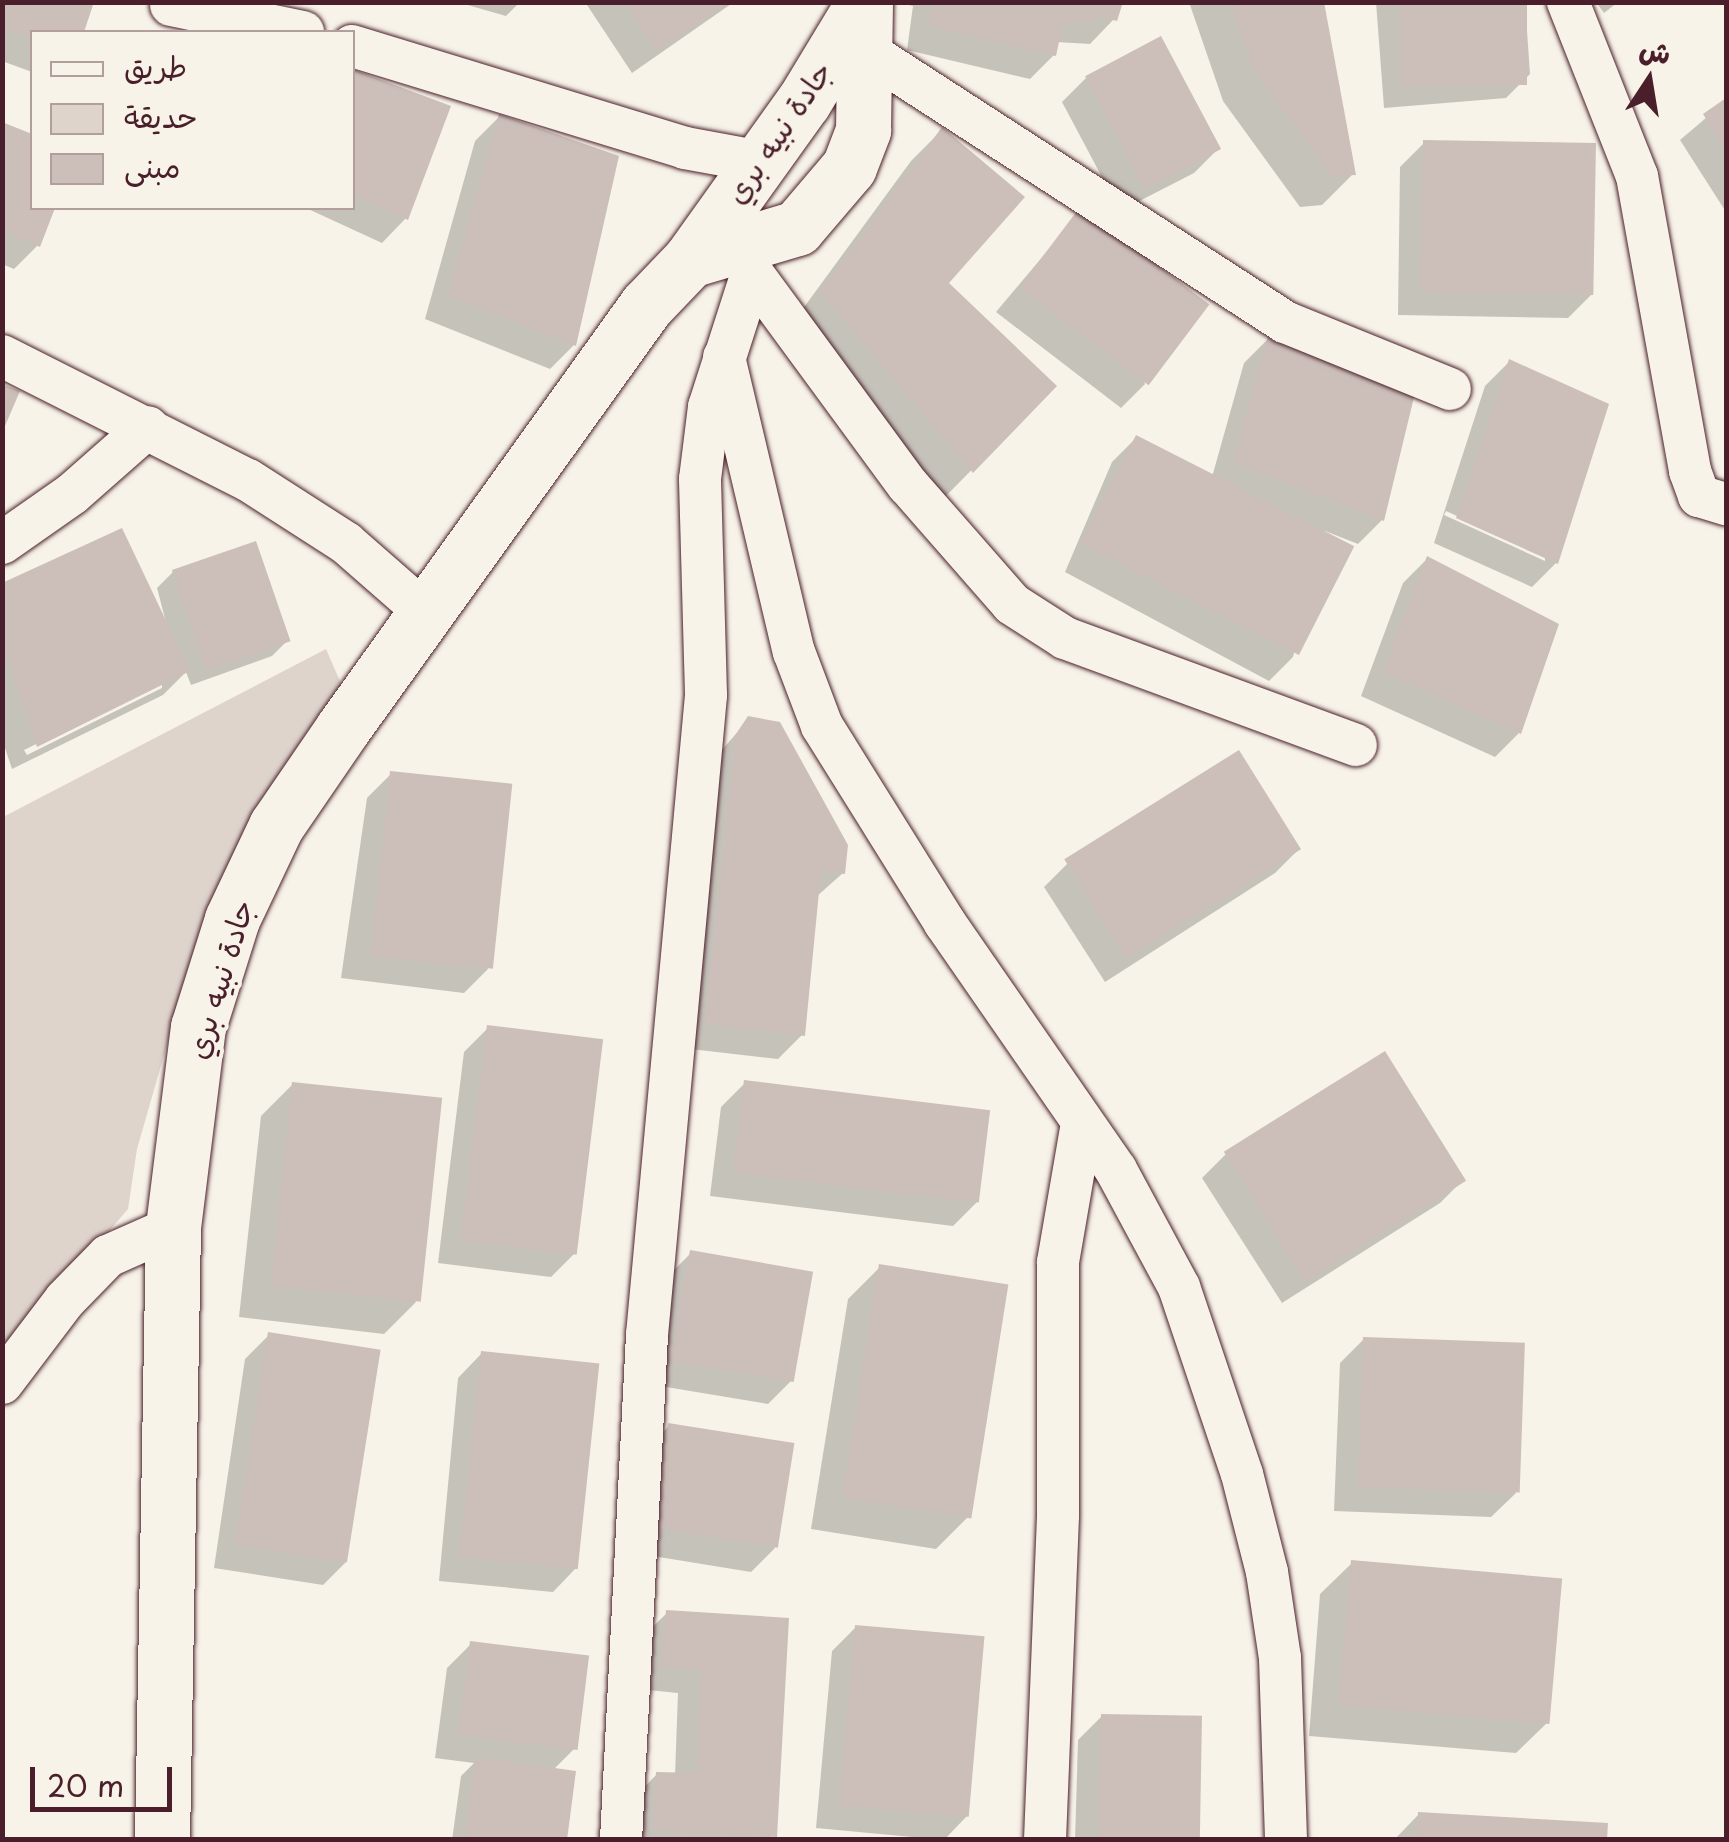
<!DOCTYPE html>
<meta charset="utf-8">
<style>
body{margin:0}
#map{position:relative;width:1729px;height:1842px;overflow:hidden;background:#f7f3e8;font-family:"Playpen Sans","Playpen Sans Arabic",sans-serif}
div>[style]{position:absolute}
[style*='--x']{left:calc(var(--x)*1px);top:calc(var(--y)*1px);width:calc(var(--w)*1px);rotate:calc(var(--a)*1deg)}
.green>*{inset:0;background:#ded4cc}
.shadow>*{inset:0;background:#0003}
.building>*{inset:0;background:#ccbfb9;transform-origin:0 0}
.roads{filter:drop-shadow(0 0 2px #4a1f2b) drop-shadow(0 0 2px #4a1f2b)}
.street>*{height:42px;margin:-21px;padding:0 21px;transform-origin:21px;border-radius:21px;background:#f7f3e8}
.secondary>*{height:55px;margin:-27.5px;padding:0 27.5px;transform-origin:27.5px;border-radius:27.5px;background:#f7f3e8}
span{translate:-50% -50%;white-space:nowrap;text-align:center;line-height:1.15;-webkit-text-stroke:8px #f7f3e8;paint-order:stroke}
.street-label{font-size:30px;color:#4a1f2b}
.frame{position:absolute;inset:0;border:5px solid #4a1f2b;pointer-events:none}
.legend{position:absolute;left:30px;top:30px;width:325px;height:180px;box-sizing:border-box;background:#f7f3e8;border:2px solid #b29e9c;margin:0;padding:12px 18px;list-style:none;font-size:30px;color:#4a1f2b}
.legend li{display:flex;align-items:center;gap:20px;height:50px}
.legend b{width:50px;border:2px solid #b29e9c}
.north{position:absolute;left:1599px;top:30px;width:100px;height:100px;-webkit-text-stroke:8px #f7f3e8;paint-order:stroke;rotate:12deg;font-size:28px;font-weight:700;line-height:40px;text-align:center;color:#4a1f2b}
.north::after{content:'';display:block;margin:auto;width:35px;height:45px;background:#4a1f2b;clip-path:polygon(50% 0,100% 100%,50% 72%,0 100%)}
.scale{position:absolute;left:30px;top:1767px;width:142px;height:45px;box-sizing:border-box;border:5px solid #4a1f2b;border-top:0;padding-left:12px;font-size:30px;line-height:35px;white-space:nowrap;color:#4a1f2b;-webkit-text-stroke:8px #f7f3e8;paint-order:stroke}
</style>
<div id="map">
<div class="green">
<div style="clip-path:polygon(326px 649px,343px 688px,194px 951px,137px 1149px,128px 1209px,3px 1354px,3px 817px)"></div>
</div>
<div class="shadow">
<div style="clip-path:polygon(2px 2px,92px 2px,81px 32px,32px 32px,32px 72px,2px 61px)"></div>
<div style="clip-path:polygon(457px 2px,520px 2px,506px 16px)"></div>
<div style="clip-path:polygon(585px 2px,734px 2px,632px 73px)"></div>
<div style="clip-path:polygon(895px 2px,1120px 2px,1114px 19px,1090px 44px,1056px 42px,1054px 55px,1030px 79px,907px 50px,913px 6px)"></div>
<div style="clip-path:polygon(1189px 2px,1322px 2px,1353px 174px,1322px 205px,1300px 207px,1223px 101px)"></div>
<div style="clip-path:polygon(1376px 2px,1525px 2px,1530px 74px,1506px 98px,1384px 108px)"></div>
<div style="clip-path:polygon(1596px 2px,1618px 2px,1604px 13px)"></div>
<div style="clip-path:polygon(352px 72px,406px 218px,382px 243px,306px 208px,352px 208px)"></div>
<div style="clip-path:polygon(1086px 78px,1218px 149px,1194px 173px,1120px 211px,1062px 102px)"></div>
<div style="clip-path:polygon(1726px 101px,1726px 212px,1680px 140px)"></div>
<div style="clip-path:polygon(499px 117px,574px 345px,550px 369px,425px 319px,475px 141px)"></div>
<div style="clip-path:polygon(2px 125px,32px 137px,32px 208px,52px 208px,38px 245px,14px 269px,2px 264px)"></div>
<div style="clip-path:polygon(942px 130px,946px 283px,1054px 386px,940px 502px,791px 325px,911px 161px)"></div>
<div style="clip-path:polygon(1424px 143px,1592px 294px,1568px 318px,1398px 315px,1400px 167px)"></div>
<div style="clip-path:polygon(1081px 211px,1145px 384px,1121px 408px,996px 312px)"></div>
<div style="clip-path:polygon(1268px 339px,1382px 520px,1358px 544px,1325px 531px,1293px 657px,1269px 681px,1065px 572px,1112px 462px,1136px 438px,1212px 477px,1244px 363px)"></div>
<div style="clip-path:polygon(evenodd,1509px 362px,1606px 405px,1556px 563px,1532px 587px,1434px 543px,1485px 386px,1509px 362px,1446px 511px,1545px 556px,1545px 561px,1444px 515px,1446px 511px)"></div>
<div style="clip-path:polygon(1427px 559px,1519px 733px,1495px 757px,1361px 696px,1403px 583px)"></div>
<div style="clip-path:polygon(evenodd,173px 572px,288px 640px,272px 656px,191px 685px,186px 672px,163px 695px,12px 769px,2px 739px,2px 586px,168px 630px,157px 588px,173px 572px,162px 682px,162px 688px,27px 755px,24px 750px,162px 682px)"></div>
<div style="clip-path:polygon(749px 719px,843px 873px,816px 897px,802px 1035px,778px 1059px,682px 1048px,713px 760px)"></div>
<div style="clip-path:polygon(391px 774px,488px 969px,464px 993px,341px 978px,367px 798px)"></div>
<div style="clip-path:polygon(1299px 849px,1275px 873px,1105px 982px,1044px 887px,1068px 863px)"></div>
<div style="clip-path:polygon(488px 1028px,575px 1253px,551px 1277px,438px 1263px,464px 1052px)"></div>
<div style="clip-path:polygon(745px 1083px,977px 1202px,953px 1226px,710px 1196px,721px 1107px)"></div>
<div style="clip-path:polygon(293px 1084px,416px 1302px,384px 1334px,239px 1317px,261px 1116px)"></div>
<div style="clip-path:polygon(1226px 1154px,1464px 1179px,1440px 1203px,1282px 1303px,1202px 1178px)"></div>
<div style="clip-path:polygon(691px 1253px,792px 1380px,768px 1404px,648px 1384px,667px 1277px)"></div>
<div style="clip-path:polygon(880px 1267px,967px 1518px,936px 1549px,811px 1529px,848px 1299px)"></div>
<div style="clip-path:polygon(269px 1335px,347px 1561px,323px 1585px,214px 1568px,245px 1359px)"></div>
<div style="clip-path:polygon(1364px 1339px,1516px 1493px,1491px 1517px,1334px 1511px,1340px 1363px)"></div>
<div style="clip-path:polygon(482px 1353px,577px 1567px,553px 1592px,439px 1581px,458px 1378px)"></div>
<div style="clip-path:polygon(669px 1426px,775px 1548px,751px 1572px,628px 1552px,645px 1450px)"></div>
<div style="clip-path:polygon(1352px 1563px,1548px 1722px,1516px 1753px,1309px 1736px,1320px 1594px)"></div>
<div style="clip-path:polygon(667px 1613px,787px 1620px,771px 1840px,631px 1840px,633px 1799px,657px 1774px,675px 1775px,678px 1693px,638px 1689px,642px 1637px)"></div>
<div style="clip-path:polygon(856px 1627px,967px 1816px,944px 1840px,816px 1828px,832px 1651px)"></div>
<div style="clip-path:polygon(471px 1644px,574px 1749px,553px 1770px,565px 1840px,452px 1840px,461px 1776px,474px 1763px,435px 1758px,447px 1668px)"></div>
<div style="clip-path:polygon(1102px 1716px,1197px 1840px,1075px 1840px,1078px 1740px)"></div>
<div style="clip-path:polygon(1419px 1814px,1605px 1840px,1394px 1840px)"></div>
</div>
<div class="building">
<div style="clip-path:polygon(2px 2px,94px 2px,84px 32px,32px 32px,32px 39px,2px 28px)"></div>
<div style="clip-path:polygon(625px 2px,729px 2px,657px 51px)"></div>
<div style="clip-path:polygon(933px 2px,1123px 2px,1117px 21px,1097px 16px,1095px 22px,1063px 23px,1056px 56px,929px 26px)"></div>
<div style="clip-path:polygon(1231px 2px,1324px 2px,1356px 175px,1332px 176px,1253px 69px)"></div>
<div style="left:1401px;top:2px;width:126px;height:83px"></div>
<div style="left:1161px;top:36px;width:128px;height:86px;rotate:62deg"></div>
<div style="clip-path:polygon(352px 69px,451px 106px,408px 220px,352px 194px)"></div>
<div style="clip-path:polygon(1726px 98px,1726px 151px,1703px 114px)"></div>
<div style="clip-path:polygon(499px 114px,619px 156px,576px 346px,448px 295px)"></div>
<div style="clip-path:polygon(2px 122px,32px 134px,32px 208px,55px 208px,40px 247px,2px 230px)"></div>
<div style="clip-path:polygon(942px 127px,1025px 197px,949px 283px,1057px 386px,973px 473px,821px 292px)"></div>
<div style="left:1423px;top:140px;width:173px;height:152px;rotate:1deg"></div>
<div style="left:1080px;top:207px;width:162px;height:101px;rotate:37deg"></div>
<div style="clip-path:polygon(1268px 336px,1416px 389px,1384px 521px,1233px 462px)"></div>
<div style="clip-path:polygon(1509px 359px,1609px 404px,1558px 564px,1456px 518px)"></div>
<div style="clip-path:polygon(2px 384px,20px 391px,2px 433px)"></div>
<div style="left:1136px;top:435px;width:245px;height:122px;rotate:27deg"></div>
<div style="clip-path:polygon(122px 528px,190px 671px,37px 747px,2px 643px,2px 583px)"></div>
<div style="left:256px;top:541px;width:106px;height:89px;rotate:71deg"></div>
<div style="clip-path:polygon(1427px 556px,1559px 624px,1521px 734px,1383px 672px)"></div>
<div style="clip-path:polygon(748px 716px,780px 722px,848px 845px,845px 874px,821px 871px,805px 1036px,705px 1024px,736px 734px)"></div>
<div style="left:1239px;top:750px;width:117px;height:206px;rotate:58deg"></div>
<div style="left:390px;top:771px;width:123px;height:186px;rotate:6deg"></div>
<div style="left:487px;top:1025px;width:117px;height:217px;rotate:7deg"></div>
<div style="left:1385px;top:1051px;width:153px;height:190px;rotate:58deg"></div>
<div style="left:744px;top:1080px;width:248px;height:93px;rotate:7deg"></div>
<div style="left:292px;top:1082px;width:151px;height:205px;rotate:6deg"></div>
<div style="left:690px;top:1250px;width:125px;height:112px;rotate:10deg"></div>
<div style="left:879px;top:1264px;width:131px;height:237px;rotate:9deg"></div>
<div style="left:268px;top:1332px;width:114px;height:215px;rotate:9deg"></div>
<div style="left:1363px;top:1337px;width:162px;height:150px;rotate:2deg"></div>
<div style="left:481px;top:1351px;width:119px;height:207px;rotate:6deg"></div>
<div style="left:668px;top:1423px;width:128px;height:106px;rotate:9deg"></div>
<div style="left:1351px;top:1560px;width:212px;height:146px;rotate:5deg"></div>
<div style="clip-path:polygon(666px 1610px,789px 1618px,777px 1837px,653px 1830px,656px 1772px,697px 1773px,701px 1670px,661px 1666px)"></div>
<div style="left:855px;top:1625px;width:130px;height:181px;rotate:5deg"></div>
<div style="left:470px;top:1641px;width:120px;height:95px;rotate:7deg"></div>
<div style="left:1101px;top:1714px;width:101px;height:126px;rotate:1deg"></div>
<div style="clip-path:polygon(476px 1757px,576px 1771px,567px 1840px,465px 1840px)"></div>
<div style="clip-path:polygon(1418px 1812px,1608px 1823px,1607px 1840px,1417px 1840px)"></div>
</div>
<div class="roads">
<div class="street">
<div style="--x:1568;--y:2;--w:187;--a:68.4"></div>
<div style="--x:1637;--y:176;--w:300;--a:79.8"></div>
<div style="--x:1690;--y:471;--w:27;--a:70"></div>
<div style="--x:1699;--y:496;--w:28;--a:17"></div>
<div style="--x:171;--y:5;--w:135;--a:11.6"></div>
<div style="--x:352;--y:46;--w:348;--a:17"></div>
<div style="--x:685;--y:148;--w:77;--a:10.4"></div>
<div style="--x:866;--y:51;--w:499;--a:32.9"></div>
<div style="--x:1285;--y:322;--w:178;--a:22.1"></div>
<div style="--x:752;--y:273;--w:263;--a:53.7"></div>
<div style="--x:908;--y:485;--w:158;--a:48.8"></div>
<div style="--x:1012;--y:604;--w:63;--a:32.7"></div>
<div style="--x:1065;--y:638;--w:310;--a:20.2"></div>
<div style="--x:2;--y:356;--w:275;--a:26.8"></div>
<div style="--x:248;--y:480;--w:117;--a:32.7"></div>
<div style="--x:346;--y:543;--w:106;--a:41.2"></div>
<div style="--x:724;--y:357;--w:303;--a:76.7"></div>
<div style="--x:794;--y:652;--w:79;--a:69.3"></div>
<div style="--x:822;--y:726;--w:232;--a:58"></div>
<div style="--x:945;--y:923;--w:300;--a:55.3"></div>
<div style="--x:1116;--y:1170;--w:133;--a:61.7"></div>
<div style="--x:1179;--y:1287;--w:197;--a:71.4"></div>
<div style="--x:1242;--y:1474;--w:101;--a:75.7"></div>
<div style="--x:1267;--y:1572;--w:87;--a:81.4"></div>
<div style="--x:1280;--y:1658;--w:182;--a:88.1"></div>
<div style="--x:2;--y:543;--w:85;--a:-35"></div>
<div style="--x:72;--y:494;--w:101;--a:-41.4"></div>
<div style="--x:2;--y:1383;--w:104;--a:-52.8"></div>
<div style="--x:65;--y:1300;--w:62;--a:-45.7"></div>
<div style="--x:108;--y:1256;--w:71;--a:-24"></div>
<div style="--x:621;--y:1840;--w:506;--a:-87.05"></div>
<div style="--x:647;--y:1335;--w:643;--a:-84.73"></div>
<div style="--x:706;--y:695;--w:216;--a:-91.6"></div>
<div style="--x:700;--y:479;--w:73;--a:-82.9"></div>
<div style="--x:709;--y:407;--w:141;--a:-72.2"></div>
<div style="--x:752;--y:273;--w:28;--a:-122"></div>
<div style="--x:1045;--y:1840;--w:325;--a:-87.7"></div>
<div style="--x:1058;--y:1515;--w:253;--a:-90"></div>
<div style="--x:1058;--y:1262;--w:135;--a:-80.2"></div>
</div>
<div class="secondary">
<div style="--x:690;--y:260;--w:112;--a:-16.7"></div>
<div style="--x:797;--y:228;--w:80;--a:-49.6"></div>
<div style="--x:849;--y:167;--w:40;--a:-69"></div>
<div style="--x:863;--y:130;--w:128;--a:-89.1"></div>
<div style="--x:162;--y:1840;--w:613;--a:-88.97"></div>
<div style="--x:173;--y:1227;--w:202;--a:-82.9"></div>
<div style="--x:198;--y:1027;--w:113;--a:-72.5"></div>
<div style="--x:232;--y:919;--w:103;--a:-64.7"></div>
<div style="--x:276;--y:826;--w:119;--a:-55.6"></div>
<div style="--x:343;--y:728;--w:520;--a:-54.32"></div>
<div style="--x:646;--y:306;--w:64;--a:-46.3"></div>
<div style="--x:690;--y:260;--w:196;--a:-54.4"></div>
<div style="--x:804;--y:101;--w:116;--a:-58.8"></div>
</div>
</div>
<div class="street-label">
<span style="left:778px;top:132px;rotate:-56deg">جادة نبيه بري</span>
<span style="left:219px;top:979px;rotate:-73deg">جادة نبيه بري</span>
</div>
<div class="frame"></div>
<ul class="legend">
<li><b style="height:12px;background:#f7f3e8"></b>طريق</li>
<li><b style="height:28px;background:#ded4cc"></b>حديقة</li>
<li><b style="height:28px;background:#ccbfb9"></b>مبنى</li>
</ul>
<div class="north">ش</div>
<div class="scale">20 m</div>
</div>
